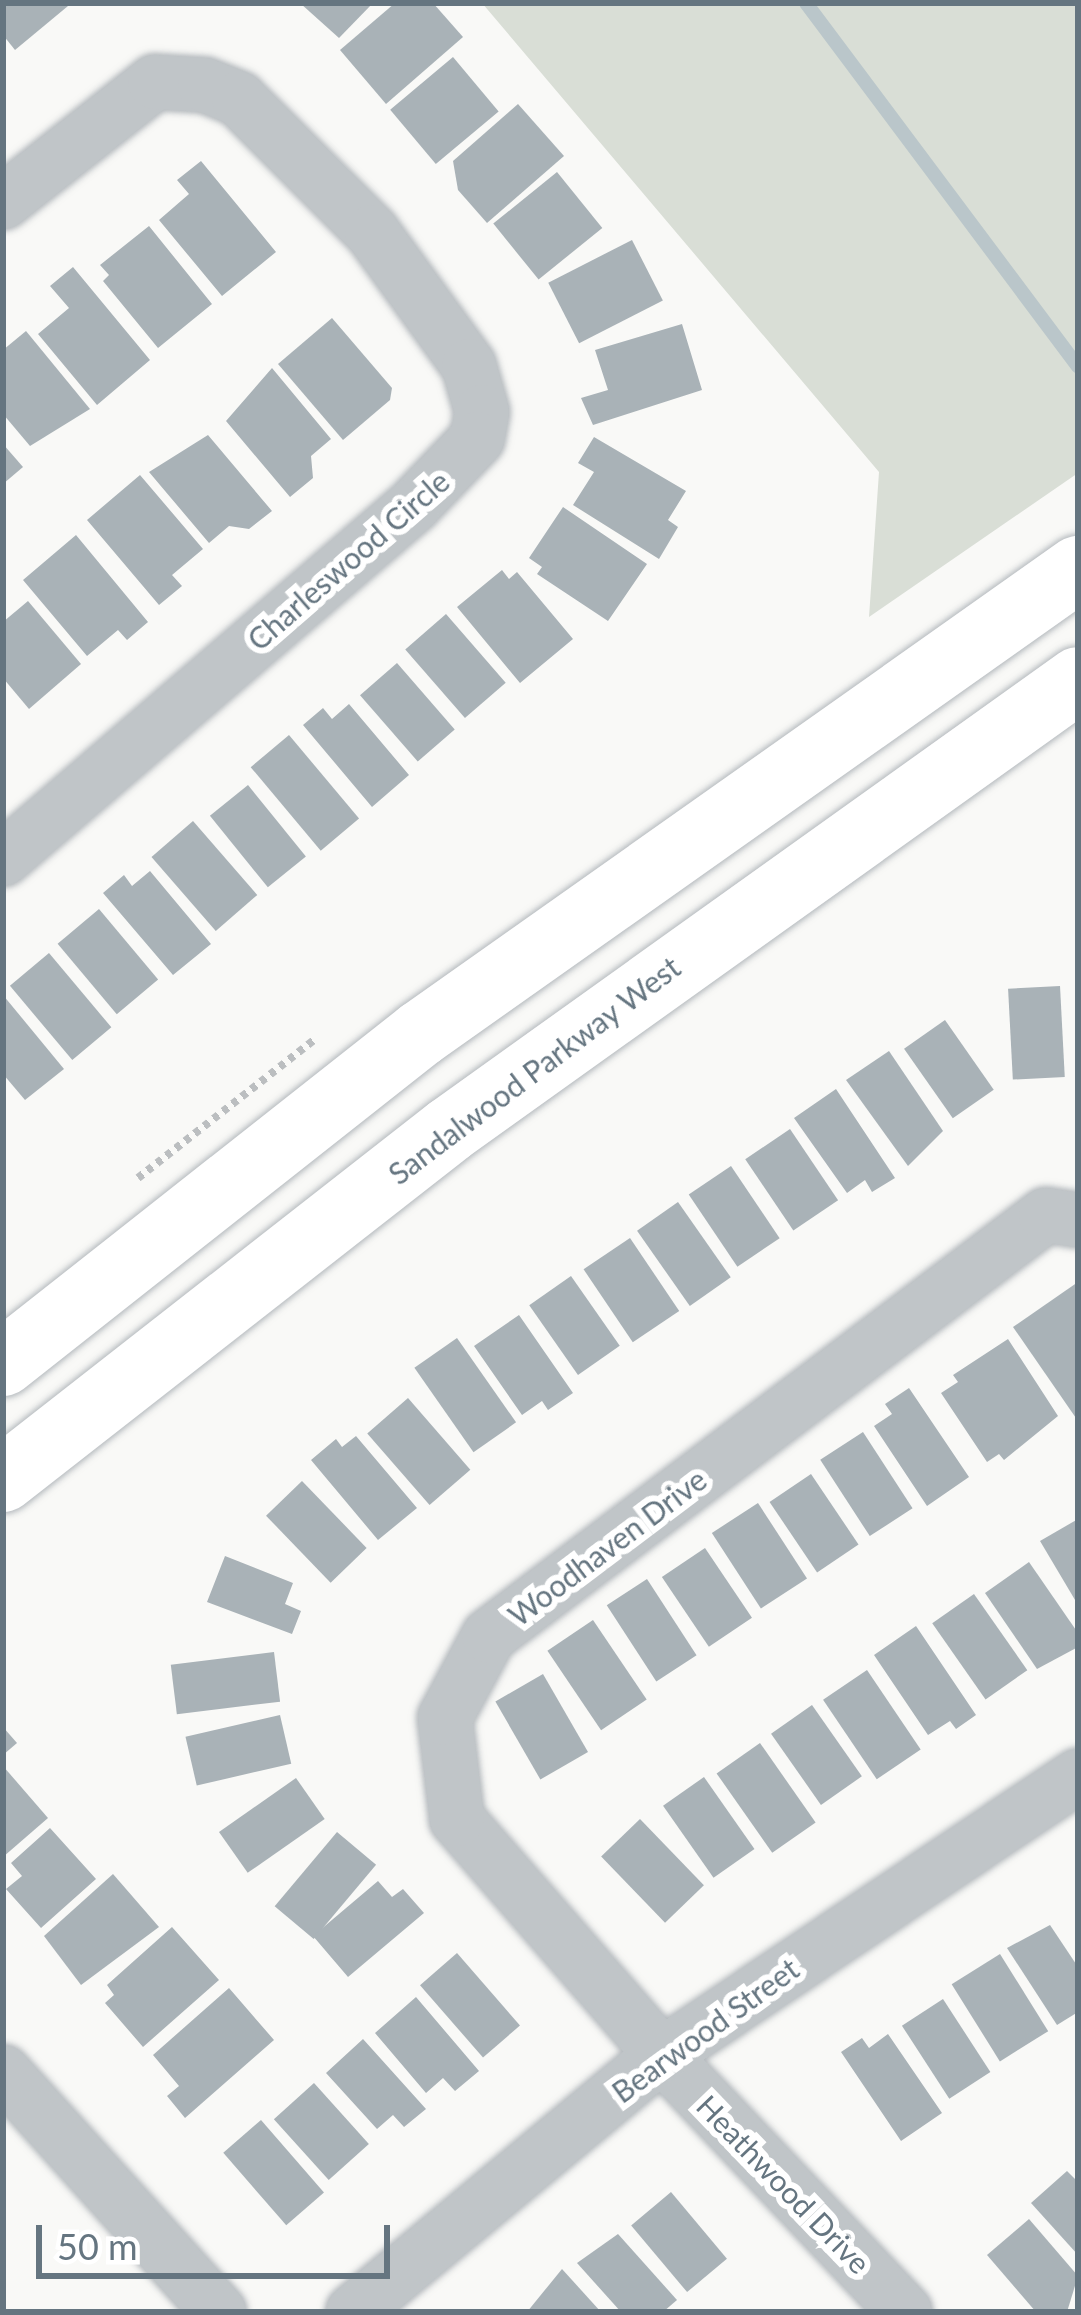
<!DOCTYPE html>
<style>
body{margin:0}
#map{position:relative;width:1081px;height:2315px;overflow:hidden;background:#f9f9f7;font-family:Lato,sans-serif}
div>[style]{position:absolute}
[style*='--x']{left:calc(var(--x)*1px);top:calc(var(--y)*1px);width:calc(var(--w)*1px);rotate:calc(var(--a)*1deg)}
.green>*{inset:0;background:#d9ded6}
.stream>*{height:14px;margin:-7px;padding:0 7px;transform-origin:7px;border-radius:7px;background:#bac6ca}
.building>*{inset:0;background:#a9b2b7;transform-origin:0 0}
.path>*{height:8px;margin-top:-4px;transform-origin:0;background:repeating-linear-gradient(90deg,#bbbec0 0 6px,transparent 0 12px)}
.roads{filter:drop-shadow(0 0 3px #b4b9bd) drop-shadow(0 0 3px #b4b9bd)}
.minor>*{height:54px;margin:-27px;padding:0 27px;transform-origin:27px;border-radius:27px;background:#c0c5c8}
.major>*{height:66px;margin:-33px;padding:0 33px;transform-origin:33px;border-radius:33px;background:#fff}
span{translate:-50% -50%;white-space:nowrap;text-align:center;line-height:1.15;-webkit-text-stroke:12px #fff;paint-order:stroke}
.street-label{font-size:30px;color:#657580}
.frame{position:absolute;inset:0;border:6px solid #657580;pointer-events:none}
.scale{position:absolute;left:36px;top:2225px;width:354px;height:54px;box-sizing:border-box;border:6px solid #657580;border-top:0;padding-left:15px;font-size:36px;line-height:42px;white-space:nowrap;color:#657580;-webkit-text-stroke:9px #fff;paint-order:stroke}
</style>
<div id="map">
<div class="green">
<div style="clip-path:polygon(482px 3px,1078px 3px,1078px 473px,869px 617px,879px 472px)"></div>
</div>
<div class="stream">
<div style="--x:806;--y:3;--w:454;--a:53.2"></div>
</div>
<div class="building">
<div style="clip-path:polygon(3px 3px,65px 3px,68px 6px,15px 50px,3px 35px)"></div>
<div style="clip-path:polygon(300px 3px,373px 3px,339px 38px)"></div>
<div style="clip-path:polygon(395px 3px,433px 3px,463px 37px,386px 104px,340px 50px)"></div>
<div style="left:453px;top:57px;width:71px;height:82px;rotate:50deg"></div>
<div style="clip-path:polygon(518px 104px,564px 156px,487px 223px,458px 190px,453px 161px)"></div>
<div style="clip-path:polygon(201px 161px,276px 252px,222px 296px,159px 220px,189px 194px,177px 180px)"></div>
<div style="left:557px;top:172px;width:72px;height:82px;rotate:51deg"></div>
<div style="clip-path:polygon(149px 226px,212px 304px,158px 348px,103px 281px,109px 275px,100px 265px)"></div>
<div style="left:632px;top:240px;width:68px;height:94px;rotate:63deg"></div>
<div style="clip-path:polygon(73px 267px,150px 360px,97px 405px,38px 334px,69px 308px,50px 286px)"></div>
<div style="clip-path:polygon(332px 318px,392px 388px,390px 400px,343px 440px,278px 364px)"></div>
<div style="clip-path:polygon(682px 324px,702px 390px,593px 425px,581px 398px,608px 390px,595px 350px)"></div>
<div style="clip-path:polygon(26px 331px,90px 409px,30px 446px,3px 414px,3px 350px)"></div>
<div style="clip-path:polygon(272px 368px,331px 439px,311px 456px,313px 478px,290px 497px,226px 421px)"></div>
<div style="clip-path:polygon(208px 435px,272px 511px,249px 529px,229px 526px,209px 543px,149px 472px)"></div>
<div style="clip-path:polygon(594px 437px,686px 491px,668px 520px,678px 527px,659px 559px,573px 505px,594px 472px,578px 463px)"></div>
<div style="clip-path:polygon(3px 444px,23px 467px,3px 484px)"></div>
<div style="clip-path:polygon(140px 475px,203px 549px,172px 575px,182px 586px,159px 605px,87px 520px)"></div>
<div style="clip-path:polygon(563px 507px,647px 564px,608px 621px,537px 574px,542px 567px,529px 558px)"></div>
<div style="clip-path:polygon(76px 535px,148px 622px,127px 640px,118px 630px,87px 656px,23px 580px)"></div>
<div style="clip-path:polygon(502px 570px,509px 579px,517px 572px,573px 639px,520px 683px,457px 607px)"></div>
<div style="clip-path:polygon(28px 601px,81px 664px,29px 709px,3px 678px,3px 622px)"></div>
<div style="left:446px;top:614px;width:91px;height:54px;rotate:49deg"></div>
<div style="left:397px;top:663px;width:88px;height:49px;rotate:49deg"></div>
<div style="clip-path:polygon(349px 704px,409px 775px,372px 807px,303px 725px,323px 708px,332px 719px)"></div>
<div style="left:289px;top:735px;width:109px;height:50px;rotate:50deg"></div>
<div style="left:248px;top:785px;width:92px;height:49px;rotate:51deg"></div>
<div style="left:193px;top:821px;width:98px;height:55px;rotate:49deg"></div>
<div style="clip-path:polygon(150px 871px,211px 944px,173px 975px,103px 893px,124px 875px,132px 886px)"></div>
<div style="left:99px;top:909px;width:92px;height:54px;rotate:50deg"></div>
<div style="left:49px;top:953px;width:97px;height:51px;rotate:50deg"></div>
<div style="left:1060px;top:986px;width:91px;height:52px;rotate:87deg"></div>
<div style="clip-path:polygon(3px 995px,64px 1069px,25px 1100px,3px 1074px)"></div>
<div style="left:945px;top:1020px;width:85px;height:50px;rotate:55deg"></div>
<div style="clip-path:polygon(889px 1051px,943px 1131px,908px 1166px,846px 1080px)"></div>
<div style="clip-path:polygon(836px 1089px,895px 1178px,872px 1192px,865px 1180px,847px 1193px,794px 1118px)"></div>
<div style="left:790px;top:1129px;width:86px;height:54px;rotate:56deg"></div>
<div style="left:731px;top:1166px;width:87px;height:51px;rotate:56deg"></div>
<div style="left:678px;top:1202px;width:92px;height:50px;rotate:55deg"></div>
<div style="left:630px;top:1238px;width:88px;height:56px;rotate:56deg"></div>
<div style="left:571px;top:1276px;width:85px;height:51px;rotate:55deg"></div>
<div style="clip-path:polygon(1078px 1282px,1078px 1421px,1013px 1327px)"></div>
<div style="clip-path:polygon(519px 1315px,573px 1393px,548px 1410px,542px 1401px,522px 1415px,474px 1346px)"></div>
<div style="left:457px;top:1338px;width:103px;height:52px;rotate:55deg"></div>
<div style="clip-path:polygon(1008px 1339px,1058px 1416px,1004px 1460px,999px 1454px,987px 1462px,941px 1393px,958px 1382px,953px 1375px)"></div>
<div style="clip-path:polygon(909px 1388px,969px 1477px,927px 1506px,874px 1426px,892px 1414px,885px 1404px)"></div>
<div style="left:408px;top:1398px;width:95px;height:54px;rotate:49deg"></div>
<div style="left:863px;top:1432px;width:91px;height:51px;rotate:57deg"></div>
<div style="clip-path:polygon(356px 1436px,417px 1508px,378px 1540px,311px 1460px,336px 1439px,342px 1447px)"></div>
<div style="left:811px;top:1474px;width:85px;height:50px;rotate:56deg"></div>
<div style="left:302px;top:1481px;width:93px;height:50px;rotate:46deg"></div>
<div style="left:758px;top:1503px;width:90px;height:55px;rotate:57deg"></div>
<div style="clip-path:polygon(1078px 1519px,1078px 1605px,1040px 1541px)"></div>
<div style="left:705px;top:1548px;width:84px;height:52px;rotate:56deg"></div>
<div style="clip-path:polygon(225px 1556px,293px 1583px,285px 1604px,301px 1611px,292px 1634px,207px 1602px)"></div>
<div style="clip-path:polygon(1029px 1562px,1078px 1633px,1078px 1647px,1037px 1669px,985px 1593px)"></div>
<div style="left:647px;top:1579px;width:91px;height:48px;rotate:57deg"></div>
<div style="left:974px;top:1594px;width:93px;height:51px;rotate:55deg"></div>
<div style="left:593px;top:1620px;width:96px;height:55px;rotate:56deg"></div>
<div style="clip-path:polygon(916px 1626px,976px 1715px,956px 1729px,950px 1721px,928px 1735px,874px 1655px)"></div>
<div style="left:274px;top:1652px;width:50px;height:104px;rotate:83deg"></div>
<div style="left:867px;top:1670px;width:96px;height:53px;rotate:56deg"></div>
<div style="left:543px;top:1674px;width:90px;height:55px;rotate:60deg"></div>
<div style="left:812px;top:1705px;width:87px;height:50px;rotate:55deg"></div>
<div style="left:280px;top:1715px;width:50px;height:97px;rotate:77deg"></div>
<div style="clip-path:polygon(3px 1727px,17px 1743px,3px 1755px)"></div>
<div style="left:760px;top:1743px;width:97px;height:53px;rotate:55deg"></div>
<div style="clip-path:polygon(3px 1766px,48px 1818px,3px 1857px)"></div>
<div style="left:704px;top:1777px;width:88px;height:50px;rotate:55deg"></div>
<div style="left:296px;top:1778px;width:50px;height:94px;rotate:55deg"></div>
<div style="left:640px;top:1819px;width:92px;height:54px;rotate:46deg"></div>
<div style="clip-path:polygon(50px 1828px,96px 1879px,41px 1928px,6px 1889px,22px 1876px,11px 1863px)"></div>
<div style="left:337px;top:1832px;width:51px;height:97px;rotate:40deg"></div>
<div style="clip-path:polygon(113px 1874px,159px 1927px,81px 1985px,44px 1936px)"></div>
<div style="clip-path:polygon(378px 1881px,392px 1897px,403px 1889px,424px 1913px,348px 1977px,313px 1936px)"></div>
<div style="clip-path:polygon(1050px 1925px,1078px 1967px,1078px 2012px,1057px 2025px,1007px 1948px)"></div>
<div style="clip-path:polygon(172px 1927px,219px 1980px,143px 2047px,105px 2003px,114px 1995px,107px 1985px)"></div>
<div style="left:457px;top:1953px;width:96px;height:49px;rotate:49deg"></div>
<div style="left:1000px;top:1954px;width:91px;height:57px;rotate:58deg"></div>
<div style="clip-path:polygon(229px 1988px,274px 2040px,185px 2118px,167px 2096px,179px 2086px,153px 2055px)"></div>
<div style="clip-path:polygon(416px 1997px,479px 2071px,455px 2091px,443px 2078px,426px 2093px,375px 2033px)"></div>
<div style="left:943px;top:1999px;width:87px;height:49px;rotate:57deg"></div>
<div style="clip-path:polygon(888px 2034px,942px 2113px,901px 2141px,841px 2052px,862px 2038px,869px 2048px)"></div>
<div style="clip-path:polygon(363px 2039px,426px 2109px,404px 2127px,393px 2115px,377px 2129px,326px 2073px)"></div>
<div style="left:314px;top:2083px;width:82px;height:54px;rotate:48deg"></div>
<div style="left:261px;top:2120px;width:96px;height:50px;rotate:49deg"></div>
<div style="clip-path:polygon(1067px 2171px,1078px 2182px,1078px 2255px,1031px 2203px)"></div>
<div style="left:671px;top:2192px;width:87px;height:52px;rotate:50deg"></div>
<div style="clip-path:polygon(1029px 2219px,1078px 2276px,1067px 2312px,1036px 2312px,987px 2255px)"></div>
<div style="clip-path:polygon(618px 2234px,677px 2300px,663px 2312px,621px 2312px,577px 2263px)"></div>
<div style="clip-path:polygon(562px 2269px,601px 2312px,527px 2312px)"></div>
</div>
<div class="path">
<div style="--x:138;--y:1178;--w:225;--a:-38.1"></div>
</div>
<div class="roads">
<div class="minor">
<div style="--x:3;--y:202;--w:194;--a:-38.3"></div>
<div style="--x:155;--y:82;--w:50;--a:3.4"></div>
<div style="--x:205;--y:85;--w:37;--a:22"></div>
<div style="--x:239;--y:99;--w:188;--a:45"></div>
<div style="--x:372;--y:232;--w:165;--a:54.1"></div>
<div style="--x:469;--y:366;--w:48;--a:74.2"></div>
<div style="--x:482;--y:412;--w:27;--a:100"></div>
<div style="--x:477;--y:439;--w:93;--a:133.7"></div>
<div style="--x:413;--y:506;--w:541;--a:139.27"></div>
<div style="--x:3;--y:2072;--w:323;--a:48"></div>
<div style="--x:353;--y:2312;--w:402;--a:-39.8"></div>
<div style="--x:662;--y:2055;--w:501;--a:-33.85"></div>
<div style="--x:905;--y:2312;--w:354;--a:-133.4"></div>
<div style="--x:662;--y:2055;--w:313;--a:-131"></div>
<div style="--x:457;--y:1819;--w:102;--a:-96.8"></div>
<div style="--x:445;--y:1718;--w:93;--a:-61.8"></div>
<div style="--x:489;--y:1636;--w:698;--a:-37.08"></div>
<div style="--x:1046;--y:1215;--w:32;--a:9"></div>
</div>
<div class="major">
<div style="--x:3;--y:1363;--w:531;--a:-38.27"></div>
<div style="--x:420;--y:1034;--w:806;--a:-35.25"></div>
<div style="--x:3;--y:1479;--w:566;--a:-38.04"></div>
<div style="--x:449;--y:1130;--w:773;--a:-35.58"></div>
</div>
</div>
<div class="street-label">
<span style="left:348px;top:560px;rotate:-41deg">Charleswood Circle</span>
<span style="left:534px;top:1070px;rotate:-37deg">Sandalwood Parkway West</span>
<span style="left:607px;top:1547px;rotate:-37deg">Woodhaven Drive</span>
<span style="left:705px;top:2030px;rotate:-36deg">Bearwood Street</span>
<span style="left:784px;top:2184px;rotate:46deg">Heathwood Drive</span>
</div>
<div class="frame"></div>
<div class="scale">50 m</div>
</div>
